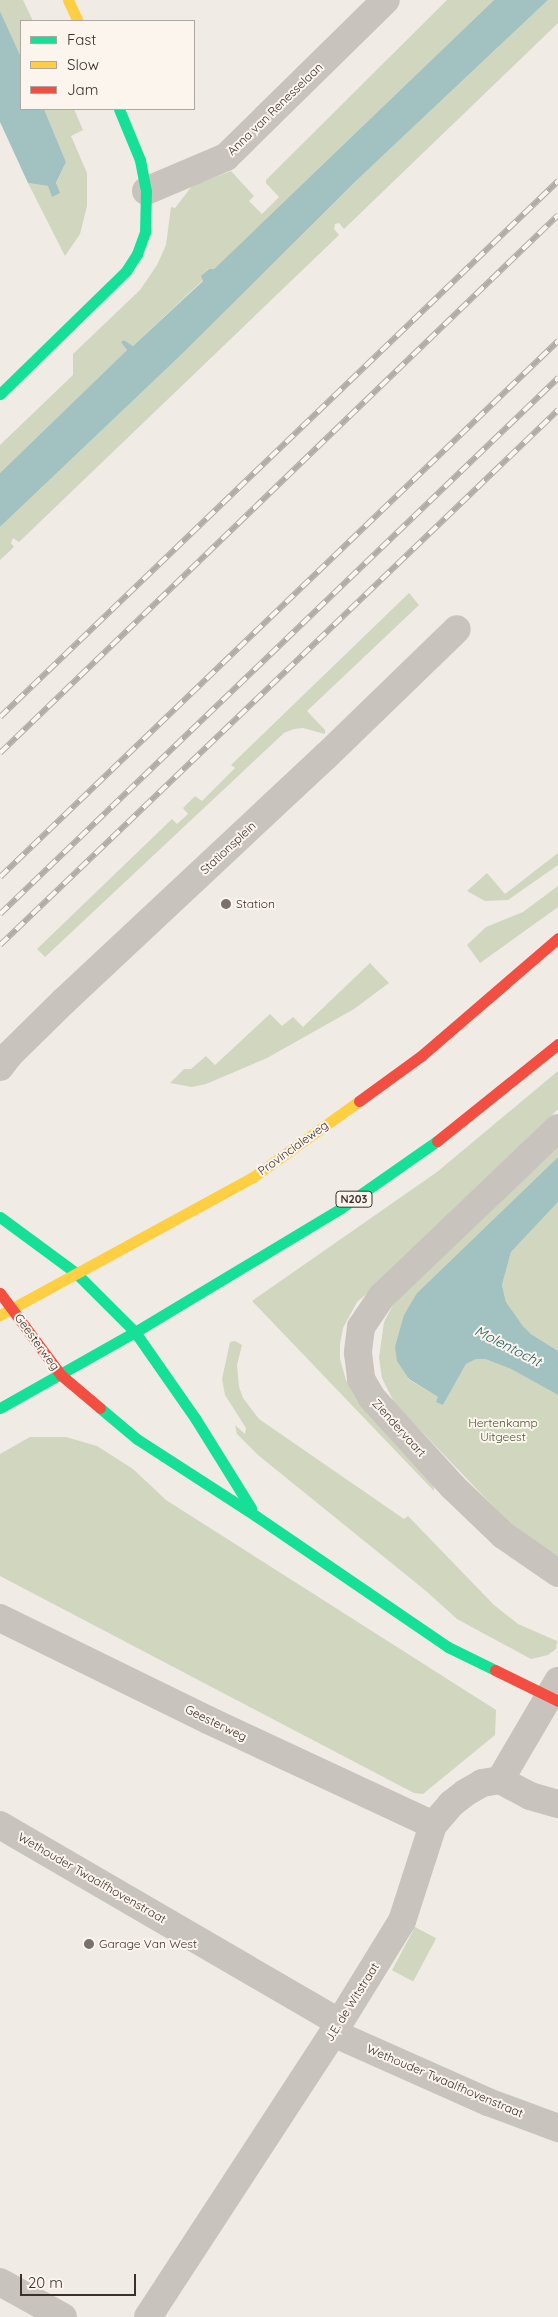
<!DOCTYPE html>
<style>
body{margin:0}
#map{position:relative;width:558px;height:2317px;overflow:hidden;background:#f0ebe5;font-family:Quicksand,sans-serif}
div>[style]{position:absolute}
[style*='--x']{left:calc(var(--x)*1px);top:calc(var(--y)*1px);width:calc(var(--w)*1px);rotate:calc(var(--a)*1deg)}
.green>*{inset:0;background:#d1d6bf;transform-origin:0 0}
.water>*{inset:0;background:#a1c2c1}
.street>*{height:28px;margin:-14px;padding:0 14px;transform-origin:14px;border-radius:14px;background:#c9c3be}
.fast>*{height:11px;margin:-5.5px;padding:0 5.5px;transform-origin:5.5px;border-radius:5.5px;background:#16e098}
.slow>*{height:11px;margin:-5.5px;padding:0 5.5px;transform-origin:5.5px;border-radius:5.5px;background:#ffcf43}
.jam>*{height:11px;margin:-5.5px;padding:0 5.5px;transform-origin:5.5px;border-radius:5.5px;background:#f24e42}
.rail>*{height:5.5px;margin-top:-2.75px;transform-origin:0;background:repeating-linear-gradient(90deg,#fbf5ee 0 11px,#b1aca8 0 22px);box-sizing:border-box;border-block:1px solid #b1aca8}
.dots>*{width:14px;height:14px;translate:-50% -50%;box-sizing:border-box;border:2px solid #fbf5ee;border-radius:50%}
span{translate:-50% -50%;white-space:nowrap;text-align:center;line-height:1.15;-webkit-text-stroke:4px #fbf5ee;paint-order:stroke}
.shield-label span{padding:1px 4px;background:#fbf5ee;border:1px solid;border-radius:4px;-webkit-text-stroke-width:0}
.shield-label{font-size:11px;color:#3b302b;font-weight:700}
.street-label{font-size:12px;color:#3b302b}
.poi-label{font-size:12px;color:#3b302b}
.left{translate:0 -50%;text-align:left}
.park-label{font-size:12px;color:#4a5a2e}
.water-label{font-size:14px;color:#1f5a5e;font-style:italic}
.legend{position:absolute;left:20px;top:20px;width:175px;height:90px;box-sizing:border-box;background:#fbf5ee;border:1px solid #aea6a0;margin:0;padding:6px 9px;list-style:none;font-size:15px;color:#3b302b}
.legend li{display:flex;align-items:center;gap:10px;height:25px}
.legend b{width:25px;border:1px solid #aea6a0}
.scale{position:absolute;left:20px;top:2274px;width:116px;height:22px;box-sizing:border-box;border:2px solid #3b302b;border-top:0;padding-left:6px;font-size:15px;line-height:18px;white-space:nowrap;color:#3b302b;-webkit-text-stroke:4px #fbf5ee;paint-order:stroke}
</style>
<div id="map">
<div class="green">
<div style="clip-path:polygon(0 0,23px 0,33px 21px,21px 21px,21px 57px,0 11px)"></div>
<div style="clip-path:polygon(447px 0,494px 0,214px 269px,208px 269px,202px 276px,203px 280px,133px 346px,124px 340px,122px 342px,127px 350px,0 473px,0 445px,73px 375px,73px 354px,140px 290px,157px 265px,166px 245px,171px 207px,175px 208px,192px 186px,231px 171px,254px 196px,249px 201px,262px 214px,279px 197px,266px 183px,266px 180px)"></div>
<div style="clip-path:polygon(548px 0,558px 0,558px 23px,344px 229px,339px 223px,335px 224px,334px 229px,339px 235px,19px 542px,13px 538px,11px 543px,14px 547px,0 560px,0 527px,182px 354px,356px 181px)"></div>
<div style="clip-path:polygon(44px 109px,74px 109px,83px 130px,71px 136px,87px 173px,87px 206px,80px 234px,65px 256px,28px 183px,48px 186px,56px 184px,66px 162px)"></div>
<div style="clip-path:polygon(409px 593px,419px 605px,307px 711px,325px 730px,325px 734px,303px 728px,294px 729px,284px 733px,45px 957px,37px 949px,172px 819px,177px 824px,188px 814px,183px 808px,195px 796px,202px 801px,235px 768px,231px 765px)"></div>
<div style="clip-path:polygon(558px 853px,558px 865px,508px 900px,485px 901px,467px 891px,487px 873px,505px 894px)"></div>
<div style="clip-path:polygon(558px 886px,558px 907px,480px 963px,467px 945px,486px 927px,523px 912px)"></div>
<div style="clip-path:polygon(370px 963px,389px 983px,354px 1009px,267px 1058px,206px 1084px,192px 1087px,170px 1083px,184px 1069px,191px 1069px,206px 1056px,215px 1065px,270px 1014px,282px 1026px,293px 1017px,303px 1027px)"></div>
<div style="clip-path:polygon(558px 1071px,558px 1109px,409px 1258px,357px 1302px,343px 1328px,340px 1344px,340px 1359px,346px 1380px,355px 1395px,433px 1480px,434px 1491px,252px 1301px,437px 1172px)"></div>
<div style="clip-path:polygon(558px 1139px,558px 1157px,417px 1293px,408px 1379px,438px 1397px,443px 1405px,466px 1364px,475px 1359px,485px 1359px,511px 1369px,558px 1395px,558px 1556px,511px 1525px,405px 1414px,394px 1402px,382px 1378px,379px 1358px,384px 1322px,393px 1305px,422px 1271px)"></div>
<div style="clip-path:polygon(558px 1202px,558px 1351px,531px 1334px,523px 1326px,506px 1302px,502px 1285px,511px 1252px)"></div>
<div style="clip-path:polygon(235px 1341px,242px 1345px,237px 1365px,239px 1387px,243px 1398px,259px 1419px,404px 1519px,408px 1516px,494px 1605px,518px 1624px,557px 1641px,556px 1649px,548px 1655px,531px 1659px,457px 1619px,426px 1591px,258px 1455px,237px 1434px,235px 1425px,245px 1434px,246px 1428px,225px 1395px,222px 1379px,230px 1342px)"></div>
<div style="clip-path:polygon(30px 1437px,66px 1437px,97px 1446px,133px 1469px,166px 1500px,496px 1710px,495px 1735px,423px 1794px,414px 1793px,0 1576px,0 1454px)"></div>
<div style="left:415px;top:1927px;width:24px;height:49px;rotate:28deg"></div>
</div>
<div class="water">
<div style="clip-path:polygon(494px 0,548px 0,356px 181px,182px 354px,0 527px,0 473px,127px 350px,121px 342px,124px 340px,133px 346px,203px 281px,201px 276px,209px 269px,214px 269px)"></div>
<div style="clip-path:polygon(0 11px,21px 57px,21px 109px,44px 109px,66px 162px,56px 183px,60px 193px,52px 197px,48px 186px,28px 183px,0 122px)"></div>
<div style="clip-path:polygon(558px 1157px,558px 1202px,511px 1252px,502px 1285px,506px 1302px,523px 1326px,531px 1334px,558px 1351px,558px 1395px,511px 1369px,485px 1359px,476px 1359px,466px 1364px,443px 1405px,436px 1402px,438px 1397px,409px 1379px,397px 1361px,395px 1347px,404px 1315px,417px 1293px)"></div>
</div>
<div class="street">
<div style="--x:146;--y:191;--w:87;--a:-23"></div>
<div style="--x:226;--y:157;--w:224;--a:-44.5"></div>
<div style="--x:0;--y:1067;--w:15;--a:-53"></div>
<div style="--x:9;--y:1055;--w:77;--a:-44.5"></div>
<div style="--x:64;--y:1001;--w:359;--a:-43.1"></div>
<div style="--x:326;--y:756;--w:182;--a:-44.1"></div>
<div style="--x:558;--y:1128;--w:243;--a:136.3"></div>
<div style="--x:382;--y:1296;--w:37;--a:124"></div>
<div style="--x:361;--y:1327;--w:26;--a:97"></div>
<div style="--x:358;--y:1353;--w:26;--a:83"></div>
<div style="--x:361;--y:1379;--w:22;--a:60"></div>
<div style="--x:372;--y:1398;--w:120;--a:47.7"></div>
<div style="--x:453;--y:1487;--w:69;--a:43.8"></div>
<div style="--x:503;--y:1535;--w:67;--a:34.6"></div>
<div style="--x:0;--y:1618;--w:232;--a:26.1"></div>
<div style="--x:208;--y:1720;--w:248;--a:25"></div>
<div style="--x:500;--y:1780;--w:34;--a:28"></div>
<div style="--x:530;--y:1796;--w:29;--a:16"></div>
<div style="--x:0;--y:1825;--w:392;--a:30.2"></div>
<div style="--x:333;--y:2033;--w:170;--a:24"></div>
<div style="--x:488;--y:2102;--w:75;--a:20.4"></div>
<div style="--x:0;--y:2282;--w:72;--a:29.1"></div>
<div style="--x:148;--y:2317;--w:339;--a:-56.9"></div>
<div style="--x:333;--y:2033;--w:132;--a:-58.4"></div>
<div style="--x:402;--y:1921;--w:101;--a:-72.1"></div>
<div style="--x:433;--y:1825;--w:28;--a:-49"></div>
<div style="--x:451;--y:1804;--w:18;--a:-38"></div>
<div style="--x:465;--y:1793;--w:20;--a:-30"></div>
<div style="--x:482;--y:1783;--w:18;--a:-9"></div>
<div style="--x:500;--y:1780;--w:115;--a:-59.6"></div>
</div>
<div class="fast">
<div style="--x:0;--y:394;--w:176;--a:-44.3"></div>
<div style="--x:126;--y:271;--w:20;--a:-57"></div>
<div style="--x:137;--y:254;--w:23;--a:-70"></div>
<div style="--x:145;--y:232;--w:41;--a:-88.6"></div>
<div style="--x:146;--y:191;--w:32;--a:-101"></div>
<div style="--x:140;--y:160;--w:55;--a:-112.4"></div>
<div style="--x:0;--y:1217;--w:94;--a:36.4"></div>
<div style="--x:76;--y:1273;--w:83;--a:45"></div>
<div style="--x:135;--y:1332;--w:105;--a:55.1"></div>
<div style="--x:195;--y:1418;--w:106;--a:58.1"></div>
<div style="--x:0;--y:1408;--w:155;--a:-29.4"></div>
<div style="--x:135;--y:1332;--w:240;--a:-31"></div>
<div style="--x:341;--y:1208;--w:117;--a:-34.9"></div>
<div style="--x:100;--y:1408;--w:48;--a:40"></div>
<div style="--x:137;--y:1439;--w:142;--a:32.9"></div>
<div style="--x:256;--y:1516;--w:232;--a:34.3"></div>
<div style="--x:448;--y:1647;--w:52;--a:26.1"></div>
</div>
<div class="slow">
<div style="--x:68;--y:0;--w:23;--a:65"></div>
<div style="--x:0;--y:1315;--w:288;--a:-28.6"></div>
<div style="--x:253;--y:1177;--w:130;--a:-35.6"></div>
</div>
<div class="jam">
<div style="--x:359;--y:1101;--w:77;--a:-36"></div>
<div style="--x:421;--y:1056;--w:181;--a:-40.7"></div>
<div style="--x:437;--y:1141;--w:155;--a:-38.7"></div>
<div style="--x:0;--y:1293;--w:102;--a:53.4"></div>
<div style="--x:61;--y:1375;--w:51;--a:40.2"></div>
<div style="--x:495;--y:1670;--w:70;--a:26.2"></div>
</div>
<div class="rail">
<div style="--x:0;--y:717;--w:774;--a:-43.85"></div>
<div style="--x:0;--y:753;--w:775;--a:-43.95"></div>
<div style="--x:0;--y:877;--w:774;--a:-43.85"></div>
<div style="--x:0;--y:914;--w:774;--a:-43.85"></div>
<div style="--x:0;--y:945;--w:773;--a:-43.79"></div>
</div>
<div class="dots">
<div style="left:226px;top:904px;background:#7a716c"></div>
<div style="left:89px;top:1944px;background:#7a716c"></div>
</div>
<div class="shield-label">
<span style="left:354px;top:1199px">N203</span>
</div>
<div class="street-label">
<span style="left:275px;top:109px;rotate:-44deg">Anna van Renesselaan</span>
<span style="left:228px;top:848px;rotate:-43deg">Stationsplein</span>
<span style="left:293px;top:1148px;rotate:-36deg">Provincialeweg</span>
<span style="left:37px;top:1342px;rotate:54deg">Geesterweg</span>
<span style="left:399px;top:1428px;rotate:48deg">Ziendervaart</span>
<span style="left:216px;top:1723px;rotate:26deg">Geesterweg</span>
<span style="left:92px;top:1878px;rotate:30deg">Wethouder Twaalfhovenstraat</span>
<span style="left:352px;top:2002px;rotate:-58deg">J.E. de Witstraat</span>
<span style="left:445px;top:2081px;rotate:23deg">Wethouder Twaalfhovenstraat</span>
</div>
<div class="poi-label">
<span class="left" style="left:236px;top:904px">Station</span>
<span class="left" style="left:99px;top:1944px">Garage Van West</span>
</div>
<div class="park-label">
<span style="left:503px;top:1430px">Hertenkamp<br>Uitgeest</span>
</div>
<div class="water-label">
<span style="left:508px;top:1346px;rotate:27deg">Molentocht</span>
</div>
<ul class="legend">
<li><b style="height:6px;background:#16e098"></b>Fast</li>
<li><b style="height:6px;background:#ffcf43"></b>Slow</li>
<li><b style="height:6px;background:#f24e42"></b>Jam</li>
</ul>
<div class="scale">20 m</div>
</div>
